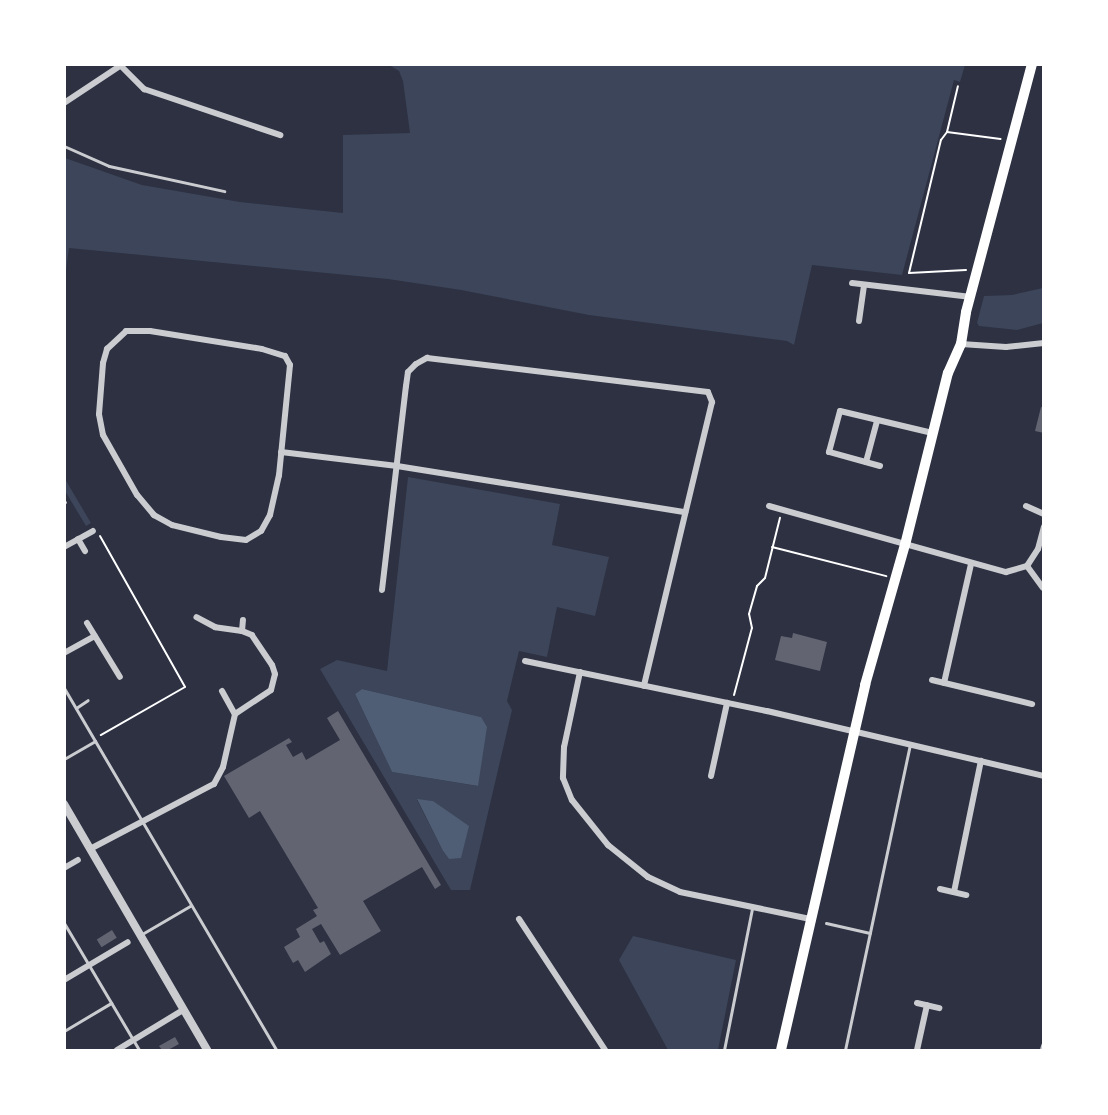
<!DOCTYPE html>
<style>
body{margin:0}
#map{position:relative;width:1108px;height:1115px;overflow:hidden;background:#2d3142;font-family:"DM Sans",sans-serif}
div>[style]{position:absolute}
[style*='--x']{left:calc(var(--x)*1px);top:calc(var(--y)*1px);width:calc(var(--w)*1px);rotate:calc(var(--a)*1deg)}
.green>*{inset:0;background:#3c4559}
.water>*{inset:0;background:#4f5d75}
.building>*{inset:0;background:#626471;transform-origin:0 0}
.path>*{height:2px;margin:-1px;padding:0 1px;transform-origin:1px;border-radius:1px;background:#fff}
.service>*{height:3px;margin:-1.5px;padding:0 1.5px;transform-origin:1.5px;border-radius:1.5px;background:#caccd0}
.minor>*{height:6px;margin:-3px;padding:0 3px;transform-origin:3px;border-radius:3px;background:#caccd0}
.tertiary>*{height:8px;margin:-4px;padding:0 4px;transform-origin:4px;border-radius:4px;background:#caccd0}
.primary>*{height:10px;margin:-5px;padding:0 5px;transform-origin:5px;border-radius:5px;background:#fff}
span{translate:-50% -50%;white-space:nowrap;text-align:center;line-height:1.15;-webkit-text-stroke:5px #fff;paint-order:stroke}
.frame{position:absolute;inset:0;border:66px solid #fff;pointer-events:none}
</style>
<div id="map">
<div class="green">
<div style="clip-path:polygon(389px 65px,389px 64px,965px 65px,960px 82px,954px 80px,902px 275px,812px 265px,794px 345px,787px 341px,589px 315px,461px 290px,388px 279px,69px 248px,65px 277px,65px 158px,142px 185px,240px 202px,343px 213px,343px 135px,410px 133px,403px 81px,399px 71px)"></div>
<div style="clip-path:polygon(1043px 288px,1043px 323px,1017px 330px,979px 326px,977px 323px,984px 296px,1012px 295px)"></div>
<div style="clip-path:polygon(evenodd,408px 477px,560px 504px,552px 545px,609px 557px,595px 616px,557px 607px,547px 657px,519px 651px,507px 701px,512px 710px,470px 890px,451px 890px,320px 669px,337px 660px,387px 671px,408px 477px,362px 689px,481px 717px,477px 786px,392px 772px,355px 694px,362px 689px,408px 477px,417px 800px,433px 801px,449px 859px,443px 851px,417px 800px)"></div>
<div style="clip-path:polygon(65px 479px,91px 523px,86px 526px,65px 491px)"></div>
<div style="clip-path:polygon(633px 936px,736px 960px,718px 1050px,668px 1050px,619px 960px)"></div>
</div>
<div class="water">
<div style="clip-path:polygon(362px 689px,481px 717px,487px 727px,478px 786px,392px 772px,355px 694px)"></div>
<div style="clip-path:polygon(417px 799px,433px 801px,469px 826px,461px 858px,449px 859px,443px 851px)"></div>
</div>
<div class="building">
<div style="clip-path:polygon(1041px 407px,1044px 408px,1044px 433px,1035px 431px)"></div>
<div style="clip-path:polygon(793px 633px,827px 642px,820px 671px,775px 660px,781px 636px,792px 638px)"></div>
<div style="clip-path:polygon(338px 711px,441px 885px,435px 889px,422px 867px,363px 901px,381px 931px,340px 955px,321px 924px,312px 929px,320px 943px,324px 941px,331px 954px,305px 972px,298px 960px,293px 963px,284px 947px,300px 937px,296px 929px,317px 916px,313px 910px,318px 908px,260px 811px,249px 818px,224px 776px,289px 738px,292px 742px,286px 745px,293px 757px,302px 752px,306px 760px,340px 740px,327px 718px)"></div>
<div style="left:112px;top:930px;width:9px;height:18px;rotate:58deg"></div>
<div style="clip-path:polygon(175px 1037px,179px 1044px,168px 1050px,162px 1050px,159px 1046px)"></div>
</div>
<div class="path">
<div style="--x:947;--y:132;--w:47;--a:-76.6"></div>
<div style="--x:966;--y:270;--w:57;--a:177"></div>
<div style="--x:909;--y:273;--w:137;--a:-76.5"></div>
<div style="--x:941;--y:140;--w:10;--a:-53"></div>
<div style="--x:947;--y:132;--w:54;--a:7.4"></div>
<div style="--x:100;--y:536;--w:173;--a:60.6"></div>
<div style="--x:185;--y:687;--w:97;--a:150.3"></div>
<div style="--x:772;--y:547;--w:118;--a:14.3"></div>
<div style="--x:734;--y:695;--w:69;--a:-75"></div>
<div style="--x:752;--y:628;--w:14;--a:-102"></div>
<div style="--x:749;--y:614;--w:29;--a:-74"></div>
<div style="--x:757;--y:586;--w:11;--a:-45"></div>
<div style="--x:765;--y:578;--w:62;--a:-76"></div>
</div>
<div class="service">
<div style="--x:64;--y:146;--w:49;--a:24"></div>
<div style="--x:109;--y:166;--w:118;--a:12.3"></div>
<div style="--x:64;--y:502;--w:1;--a:0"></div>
<div style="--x:64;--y:688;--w:420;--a:59.6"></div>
<div style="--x:76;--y:708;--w:14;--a:-34"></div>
<div style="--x:64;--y:759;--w:36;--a:-30"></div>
<div style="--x:64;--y:923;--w:147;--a:59.4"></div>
<div style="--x:826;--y:923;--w:45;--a:12.8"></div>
<div style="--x:142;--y:934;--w:56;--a:-30.3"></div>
<div style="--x:64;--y:1031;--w:55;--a:-30.8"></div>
<div style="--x:724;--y:1050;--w:145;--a:-78.8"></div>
<div style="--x:845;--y:1050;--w:313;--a:-78"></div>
</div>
<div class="minor">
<div style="--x:121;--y:66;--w:33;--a:45"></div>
<div style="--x:144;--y:89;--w:144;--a:18.7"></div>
<div style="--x:64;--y:103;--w:71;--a:-33.5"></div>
<div style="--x:852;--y:283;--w:120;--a:6.7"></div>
<div style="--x:859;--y:321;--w:36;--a:-82"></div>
<div style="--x:126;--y:331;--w:24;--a:0"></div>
<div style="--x:150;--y:331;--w:113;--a:9.1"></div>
<div style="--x:262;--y:349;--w:24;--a:17"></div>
<div style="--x:285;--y:356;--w:10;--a:61"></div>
<div style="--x:290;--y:365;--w:111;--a:95.7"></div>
<div style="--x:279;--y:475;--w:41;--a:102.7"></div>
<div style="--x:270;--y:515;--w:18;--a:119"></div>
<div style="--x:261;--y:531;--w:17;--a:149"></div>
<div style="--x:246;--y:540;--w:25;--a:-173"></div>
<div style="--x:221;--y:537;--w:50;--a:-166.2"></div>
<div style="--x:172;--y:525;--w:21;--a:-151"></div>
<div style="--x:154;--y:515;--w:26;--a:-130"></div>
<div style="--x:137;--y:495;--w:69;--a:-119.5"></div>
<div style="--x:103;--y:435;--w:21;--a:-101"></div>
<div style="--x:99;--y:414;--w:51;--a:-85.5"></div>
<div style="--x:103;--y:363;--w:15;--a:-74"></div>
<div style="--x:107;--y:349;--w:26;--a:-43"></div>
<div style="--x:961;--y:344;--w:45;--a:3.8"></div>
<div style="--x:1006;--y:347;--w:38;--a:-6"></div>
<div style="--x:281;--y:452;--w:117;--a:6.9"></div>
<div style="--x:397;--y:466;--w:292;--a:9.1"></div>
<div style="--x:866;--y:462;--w:42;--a:-75"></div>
<div style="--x:880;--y:466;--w:53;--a:-164.6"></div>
<div style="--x:829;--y:452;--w:42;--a:-75"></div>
<div style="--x:840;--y:411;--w:95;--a:13.4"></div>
<div style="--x:769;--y:506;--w:246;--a:15.6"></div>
<div style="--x:1006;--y:572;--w:22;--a:-16"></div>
<div style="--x:1027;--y:566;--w:20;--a:-57"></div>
<div style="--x:1038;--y:549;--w:23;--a:-75"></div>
<div style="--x:1026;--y:506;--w:20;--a:24"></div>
<div style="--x:78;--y:539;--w:14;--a:60"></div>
<div style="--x:64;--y:547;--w:33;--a:-29"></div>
<div style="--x:1027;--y:566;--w:27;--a:54"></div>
<div style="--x:382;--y:590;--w:205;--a:-83.3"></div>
<div style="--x:406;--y:386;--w:14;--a:-82"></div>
<div style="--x:408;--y:372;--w:11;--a:-45"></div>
<div style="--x:416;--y:364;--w:13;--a:-29"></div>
<div style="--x:427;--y:358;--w:283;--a:6.9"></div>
<div style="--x:708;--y:392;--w:11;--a:68"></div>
<div style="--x:712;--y:402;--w:292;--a:103.5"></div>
<div style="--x:87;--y:623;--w:63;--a:58.6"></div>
<div style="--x:242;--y:631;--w:11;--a:-85"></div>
<div style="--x:64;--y:653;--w:35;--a:-29"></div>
<div style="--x:525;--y:661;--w:247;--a:11.7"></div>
<div style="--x:767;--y:711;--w:285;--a:13.2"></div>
<div style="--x:580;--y:672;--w:77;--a:102"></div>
<div style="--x:564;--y:747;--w:31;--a:92"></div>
<div style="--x:563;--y:778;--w:24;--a:68"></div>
<div style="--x:572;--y:800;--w:58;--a:51.3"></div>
<div style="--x:608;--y:845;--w:51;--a:38.7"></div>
<div style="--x:648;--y:877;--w:35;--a:25"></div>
<div style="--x:680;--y:892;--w:133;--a:11.7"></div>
<div style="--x:932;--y:680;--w:103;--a:13.5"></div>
<div style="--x:944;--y:683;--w:122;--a:-77.2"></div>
<div style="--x:222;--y:691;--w:26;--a:61"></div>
<div style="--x:711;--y:776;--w:75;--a:-77.6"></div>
<div style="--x:90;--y:849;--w:140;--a:-27.7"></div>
<div style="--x:214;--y:784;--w:19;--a:-62"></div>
<div style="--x:223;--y:767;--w:54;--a:-77.2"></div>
<div style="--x:235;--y:714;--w:43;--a:-33.7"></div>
<div style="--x:271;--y:690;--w:16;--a:-76"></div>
<div style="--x:275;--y:674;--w:9;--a:-108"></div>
<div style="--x:272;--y:665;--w:36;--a:-124"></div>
<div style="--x:252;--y:635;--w:11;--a:-158"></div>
<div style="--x:242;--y:631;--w:27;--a:-172"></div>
<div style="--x:215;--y:627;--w:21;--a:-152"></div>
<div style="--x:64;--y:868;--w:16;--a:-30"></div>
<div style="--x:940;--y:889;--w:27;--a:13"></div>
<div style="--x:954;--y:892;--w:134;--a:-78.4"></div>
<div style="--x:519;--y:919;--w:157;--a:56.7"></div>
<div style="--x:64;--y:980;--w:74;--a:-30.7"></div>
<div style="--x:917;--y:1003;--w:23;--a:13"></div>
<div style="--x:117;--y:1050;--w:77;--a:-31.2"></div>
<div style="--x:917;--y:1050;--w:46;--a:-77.5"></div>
<div style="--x:1043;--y:1050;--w:4;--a:-76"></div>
</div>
<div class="tertiary">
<div style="--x:64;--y:804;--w:285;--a:59.8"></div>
</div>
<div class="primary">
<div style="--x:781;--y:1050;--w:375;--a:-77"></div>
<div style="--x:865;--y:685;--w:146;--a:-74.1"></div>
<div style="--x:905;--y:545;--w:177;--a:-76"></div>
<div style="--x:948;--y:373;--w:32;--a:-66"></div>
<div style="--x:961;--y:344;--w:32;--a:-81"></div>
<div style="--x:966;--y:312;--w:257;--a:-75.1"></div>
</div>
<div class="frame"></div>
</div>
